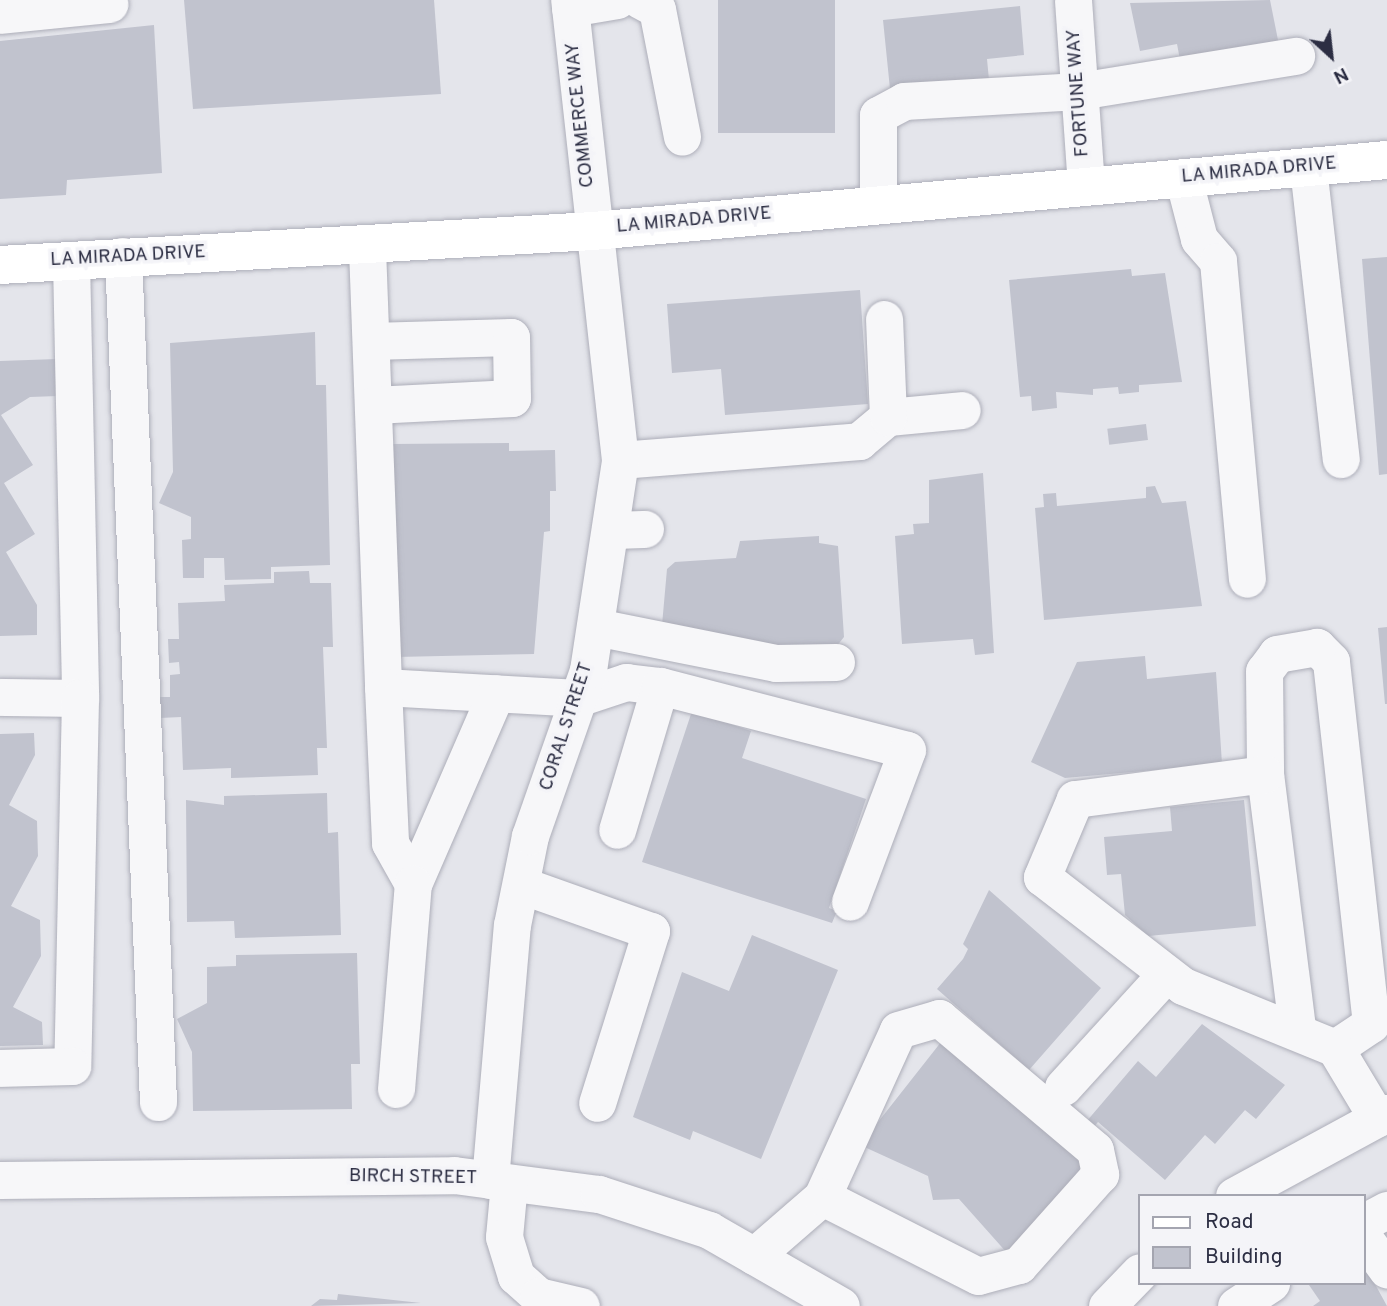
<!DOCTYPE html>
<style>
body{margin:0}
#map{position:relative;width:1387px;height:1306px;overflow:hidden;background:#e4e5eb;font-family:Overpass,sans-serif}
div>[style]{position:absolute}
[style*='--x']{left:calc(var(--x)*1px);top:calc(var(--y)*1px);width:calc(var(--w)*1px);rotate:calc(var(--a)*1deg)}
.building>*{inset:0;background:#c1c3ce;transform-origin:0 0}
.roads{filter:drop-shadow(0 0 2px #adaeb9) drop-shadow(0 0 2px #adaeb9)}
.minor>*{height:37px;margin:-18.5px;padding:0 18.5px;transform-origin:18.5px;border-radius:18.5px;background:#f7f7f9}
.major>*{height:38px;margin:-19px;padding:0 19px;transform-origin:19px;border-radius:19px;background:#fff}
span{translate:-50% -50%;white-space:nowrap;text-align:center;line-height:1.15;-webkit-text-stroke:7px #f4f4f8;paint-order:stroke}
.street-label{font-size:19px;color:#2c2e43}
.legend{position:absolute;left:1138px;top:1194px;width:228px;height:91px;box-sizing:border-box;background:#f4f4f8;border:2px solid #a4a5b0;margin:0;padding:9px 12px;list-style:none;font-size:21px;color:#2c2e43}
.legend li{display:flex;align-items:center;gap:14px;height:35px}
.legend b{width:35px;border:2px solid #a4a5b0}
.north{position:absolute;left:1296px;top:21px;width:70px;height:70px;-webkit-text-stroke:5px #f4f4f8;paint-order:stroke;rotate:153deg;font-size:19px;font-weight:700;line-height:28px;text-align:center;color:#2c2e43}
.north::after{content:'';display:block;margin:auto;width:24px;height:32px;background:#2c2e43;clip-path:polygon(50% 0,100% 100%,50% 72%,0 100%)}
</style>
<div id="map">
<div class="building">
<div style="clip-path:polygon(184px 0,434px 0,441px 94px,193px 109px)"></div>
<div style="left:718px;top:0;width:117px;height:133px"></div>
<div style="clip-path:polygon(1270px 0,1279px 45px,1181px 65px,1177px 44px,1140px 51px,1130px 3px)"></div>
<div style="clip-path:polygon(1020px 6px,1024px 55px,987px 59px,989px 80px,890px 89px,883px 20px)"></div>
<div style="clip-path:polygon(154px 25px,162px 173px,67px 180px,66px 195px,0 199px,0 41px)"></div>
<div style="clip-path:polygon(1387px 257px,1387px 474px,1379px 475px,1362px 259px)"></div>
<div style="clip-path:polygon(1131px 269px,1132px 276px,1165px 273px,1182px 382px,1139px 385px,1139px 392px,1119px 394px,1118px 387px,1093px 389px,1093px 395px,1056px 392px,1057px 408px,1032px 411px,1031px 396px,1020px 397px,1009px 280px)"></div>
<div style="clip-path:polygon(860px 290px,868px 404px,725px 415px,721px 369px,672px 373px,667px 304px)"></div>
<div style="clip-path:polygon(315px 332px,316px 385px,326px 385px,330px 565px,271px 567px,271px 579px,225px 580px,224px 558px,204px 558px,204px 578px,183px 578px,182px 540px,191px 539px,191px 517px,159px 503px,173px 472px,170px 343px)"></div>
<div style="clip-path:polygon(57px 359px,58px 396px,30px 397px,1px 415px,33px 465px,4px 483px,35px 534px,6px 552px,37px 605px,37px 635px,0 636px,0 361px)"></div>
<div style="left:1146px;top:424px;width:16px;height:39px;rotate:83deg"></div>
<div style="clip-path:polygon(509px 443px,509px 451px,555px 450px,556px 491px,550px 491px,550px 531px,544px 532px,534px 654px,396px 657px,391px 444px)"></div>
<div style="clip-path:polygon(983px 473px,994px 653px,975px 655px,973px 639px,902px 644px,895px 536px,914px 534px,913px 524px,929px 523px,929px 480px)"></div>
<div style="clip-path:polygon(1155px 486px,1162px 503px,1186px 501px,1202px 606px,1044px 620px,1035px 508px,1044px 507px,1043px 494px,1056px 493px,1057px 506px,1146px 498px,1146px 487px)"></div>
<div style="clip-path:polygon(819px 536px,819px 543px,838px 546px,844px 637px,836px 647px,776px 650px,662px 625px,667px 569px,675px 562px,736px 558px,740px 541px)"></div>
<div style="clip-path:polygon(309px 571px,310px 583px,331px 583px,333px 647px,323px 647px,327px 748px,317px 748px,318px 775px,231px 778px,231px 768px,183px 770px,181px 717px,160px 718px,159px 697px,170px 697px,170px 675px,180px 674px,179px 662px,169px 663px,168px 639px,179px 639px,178px 603px,225px 601px,224px 585px,274px 583px,274px 572px)"></div>
<div style="clip-path:polygon(1387px 627px,1387px 704px,1385px 704px,1378px 628px)"></div>
<div style="clip-path:polygon(1145px 656px,1147px 679px,1216px 672px,1222px 764px,1065px 778px,1031px 762px,1077px 662px)"></div>
<div style="clip-path:polygon(692px 711px,751px 731px,742px 758px,866px 799px,829px 908px,837px 911px,832px 923px,642px 862px)"></div>
<div style="clip-path:polygon(34px 733px,35px 755px,9px 805px,37px 821px,38px 856px,11px 906px,40px 920px,41px 956px,13px 1007px,42px 1022px,43px 1045px,0 1046px,0 734px)"></div>
<div style="clip-path:polygon(327px 793px,328px 833px,338px 832px,341px 935px,235px 938px,234px 921px,187px 922px,186px 800px,224px 805px,224px 796px)"></div>
<div style="clip-path:polygon(1244px 800px,1256px 926px,1148px 936px,1125px 915px,1121px 874px,1107px 875px,1104px 837px,1172px 831px,1170px 807px)"></div>
<div style="clip-path:polygon(989px 890px,1101px 988px,1029px 1070px,937px 989px,963px 959px,968px 949px,963px 944px)"></div>
<div style="clip-path:polygon(752px 935px,838px 970px,761px 1159px,693px 1131px,690px 1140px,633px 1117px,682px 972px,729px 991px)"></div>
<div style="clip-path:polygon(357px 953px,360px 1064px,351px 1064px,352px 1109px,193px 1111px,192px 1052px,177px 1019px,207px 1003px,207px 967px,236px 966px,236px 955px)"></div>
<div style="clip-path:polygon(1202px 1024px,1285px 1085px,1256px 1119px,1245px 1110px,1215px 1144px,1205px 1135px,1165px 1180px,1098px 1122px,1093px 1128px,1086px 1122px,1138px 1061px,1156px 1077px)"></div>
<div style="clip-path:polygon(945px 1037px,1092px 1164px,1008px 1254px,959px 1199px,933px 1200px,928px 1176px,860px 1145px)"></div>
<div style="clip-path:polygon(1364px 1264px,1387px 1306px,1313px 1306px,1320px 1301px,1309px 1285px,1364px 1283px)"></div>
<div style="clip-path:polygon(338px 1294px,421px 1303px,311px 1306px,320px 1299px,337px 1300px)"></div>
</div>
<div class="roads">
<div class="minor">
<div style="--x:640;--y:0;--w:19;--a:28"></div>
<div style="--x:657;--y:9;--w:130;--a:78.9"></div>
<div style="--x:1073;--y:0;--w:186;--a:86"></div>
<div style="--x:570;--y:8;--w:48;--a:-9.7"></div>
<div style="--x:0;--y:15;--w:110;--a:-5.8"></div>
<div style="--x:1308;--y:167;--w:294;--a:83.6"></div>
<div style="--x:1183;--y:177;--w:64;--a:75.5"></div>
<div style="--x:1199;--y:239;--w:29;--a:49"></div>
<div style="--x:1218;--y:261;--w:319;--a:84.8"></div>
<div style="--x:878;--y:205;--w:90;--a:-90"></div>
<div style="--x:878;--y:115;--w:30;--a:-28"></div>
<div style="--x:904;--y:101;--w:175;--a:-3.3"></div>
<div style="--x:1079;--y:91;--w:220;--a:-9.2"></div>
<div style="--x:367;--y:248;--w:439;--a:87.9"></div>
<div style="--x:383;--y:687;--w:195;--a:3.2"></div>
<div style="--x:578;--y:698;--w:51;--a:-18.4"></div>
<div style="--x:626;--y:682;--w:34;--a:7"></div>
<div style="--x:660;--y:686;--w:150;--a:106.6"></div>
<div style="--x:123;--y:256;--w:847;--a:87.63"></div>
<div style="--x:71;--y:260;--w:438;--a:88.8"></div>
<div style="--x:371;--y:341;--w:140;--a:-1.6"></div>
<div style="--x:511;--y:337;--w:61;--a:89.1"></div>
<div style="--x:512;--y:398;--w:139;--a:177.1"></div>
<div style="--x:888;--y:417;--w:74;--a:-5.4"></div>
<div style="--x:620;--y:460;--w:240;--a:-4.5"></div>
<div style="--x:859;--y:441;--w:38;--a:-40"></div>
<div style="--x:888;--y:417;--w:98;--a:-92.3"></div>
<div style="--x:612;--y:530;--w:33;--a:-2"></div>
<div style="--x:596;--y:627;--w:184;--a:11.3"></div>
<div style="--x:776;--y:663;--w:60;--a:-1"></div>
<div style="--x:660;--y:686;--w:255;--a:14.5"></div>
<div style="--x:907;--y:750;--w:162;--a:110.6"></div>
<div style="--x:383;--y:687;--w:156;--a:87.4"></div>
<div style="--x:390;--y:843;--w:47;--a:60.7"></div>
<div style="--x:413;--y:884;--w:208;--a:-66.5"></div>
<div style="--x:0;--y:697;--w:80;--a:0.7"></div>
<div style="--x:80;--y:698;--w:368;--a:91.2"></div>
<div style="--x:72;--y:1066;--w:72;--a:178.4"></div>
<div style="--x:1265;--y:774;--w:257;--a:82.8"></div>
<div style="--x:521;--y:885;--w:138;--a:19.5"></div>
<div style="--x:651;--y:931;--w:180;--a:107.4"></div>
<div style="--x:1335;--y:1048;--w:43;--a:-33.7"></div>
<div style="--x:1371;--y:1024;--w:365;--a:-96.3"></div>
<div style="--x:1331;--y:661;--w:20;--a:-135"></div>
<div style="--x:1317;--y:647;--w:41;--a:170.1"></div>
<div style="--x:1277;--y:654;--w:21;--a:127"></div>
<div style="--x:1264;--y:671;--w:103;--a:89.4"></div>
<div style="--x:1265;--y:774;--w:192;--a:172.5"></div>
<div style="--x:1075;--y:799;--w:85;--a:112.9"></div>
<div style="--x:1042;--y:877;--w:178;--a:37.7"></div>
<div style="--x:1183;--y:986;--w:164;--a:22.2"></div>
<div style="--x:1335;--y:1048;--w:82;--a:59"></div>
<div style="--x:1063;--y:1087;--w:153;--a:-47.7"></div>
<div style="--x:396;--y:1089;--w:206;--a:-85.3"></div>
<div style="--x:0;--y:1180;--w:454;--a:-0.6"></div>
<div style="--x:454;--y:1175;--w:146;--a:7.5"></div>
<div style="--x:599;--y:1194;--w:116;--a:18.1"></div>
<div style="--x:709;--y:1230;--w:152;--a:29.9"></div>
<div style="--x:490;--y:1180;--w:256;--a:-85.1"></div>
<div style="--x:512;--y:925;--w:91;--a:-78.6"></div>
<div style="--x:530;--y:836;--w:176;--a:-70.7"></div>
<div style="--x:588;--y:670;--w:212;--a:-81.3"></div>
<div style="--x:620;--y:460;--w:463;--a:-96.3"></div>
<div style="--x:509;--y:1183;--w:54;--a:95.3"></div>
<div style="--x:504;--y:1237;--w:41;--a:72.9"></div>
<div style="--x:516;--y:1276;--w:30;--a:42"></div>
<div style="--x:538;--y:1296;--w:44;--a:13.1"></div>
<div style="--x:1234;--y:1196;--w:174;--a:-28.5"></div>
<div style="--x:1364;--y:1222;--w:26;--a:-28"></div>
<div style="--x:1364;--y:1238;--w:39;--a:54"></div>
<div style="--x:754;--y:1256;--w:90;--a:-40.9"></div>
<div style="--x:822;--y:1197;--w:183;--a:-65.5"></div>
<div style="--x:898;--y:1030;--w:43;--a:-16.3"></div>
<div style="--x:939;--y:1018;--w:204;--a:40.2"></div>
<div style="--x:1095;--y:1150;--w:25;--a:78"></div>
<div style="--x:1100;--y:1174;--w:122;--a:131.7"></div>
<div style="--x:1019;--y:1265;--w:42;--a:165"></div>
<div style="--x:978;--y:1276;--w:175;--a:-153.1"></div>
<div style="--x:1107;--y:1306;--w:47;--a:-45.9"></div>
<div style="--x:1236;--y:1306;--w:42;--a:-33.3"></div>
</div>
<div class="major">
<div style="--x:0;--y:265;--w:594;--a:-3.28"></div>
<div style="--x:593;--y:231;--w:797;--a:-5.11"></div>
</div>
</div>
<div class="street-label">
<span style="left:1079px;top:93px;rotate:-94deg">FORTUNE WAY</span>
<span style="left:581px;top:115px;rotate:-96deg">COMMERCE WAY</span>
<span style="left:1259px;top:171px;rotate:-5deg">LA MIRADA DRIVE</span>
<span style="left:694px;top:221px;rotate:-5deg">LA MIRADA DRIVE</span>
<span style="left:128px;top:257px;rotate:-3deg">LA MIRADA DRIVE</span>
<span style="left:567px;top:727px;rotate:-72deg">CORAL STREET</span>
<span style="left:413px;top:1178px;rotate:1deg">BIRCH STREET</span>
</div>
<ul class="legend">
<li><b style="height:9px;background:#fff"></b>Road</li>
<li><b style="height:19px;background:#c1c3ce"></b>Building</li>
</ul>
<div class="north">N</div>
</div>
